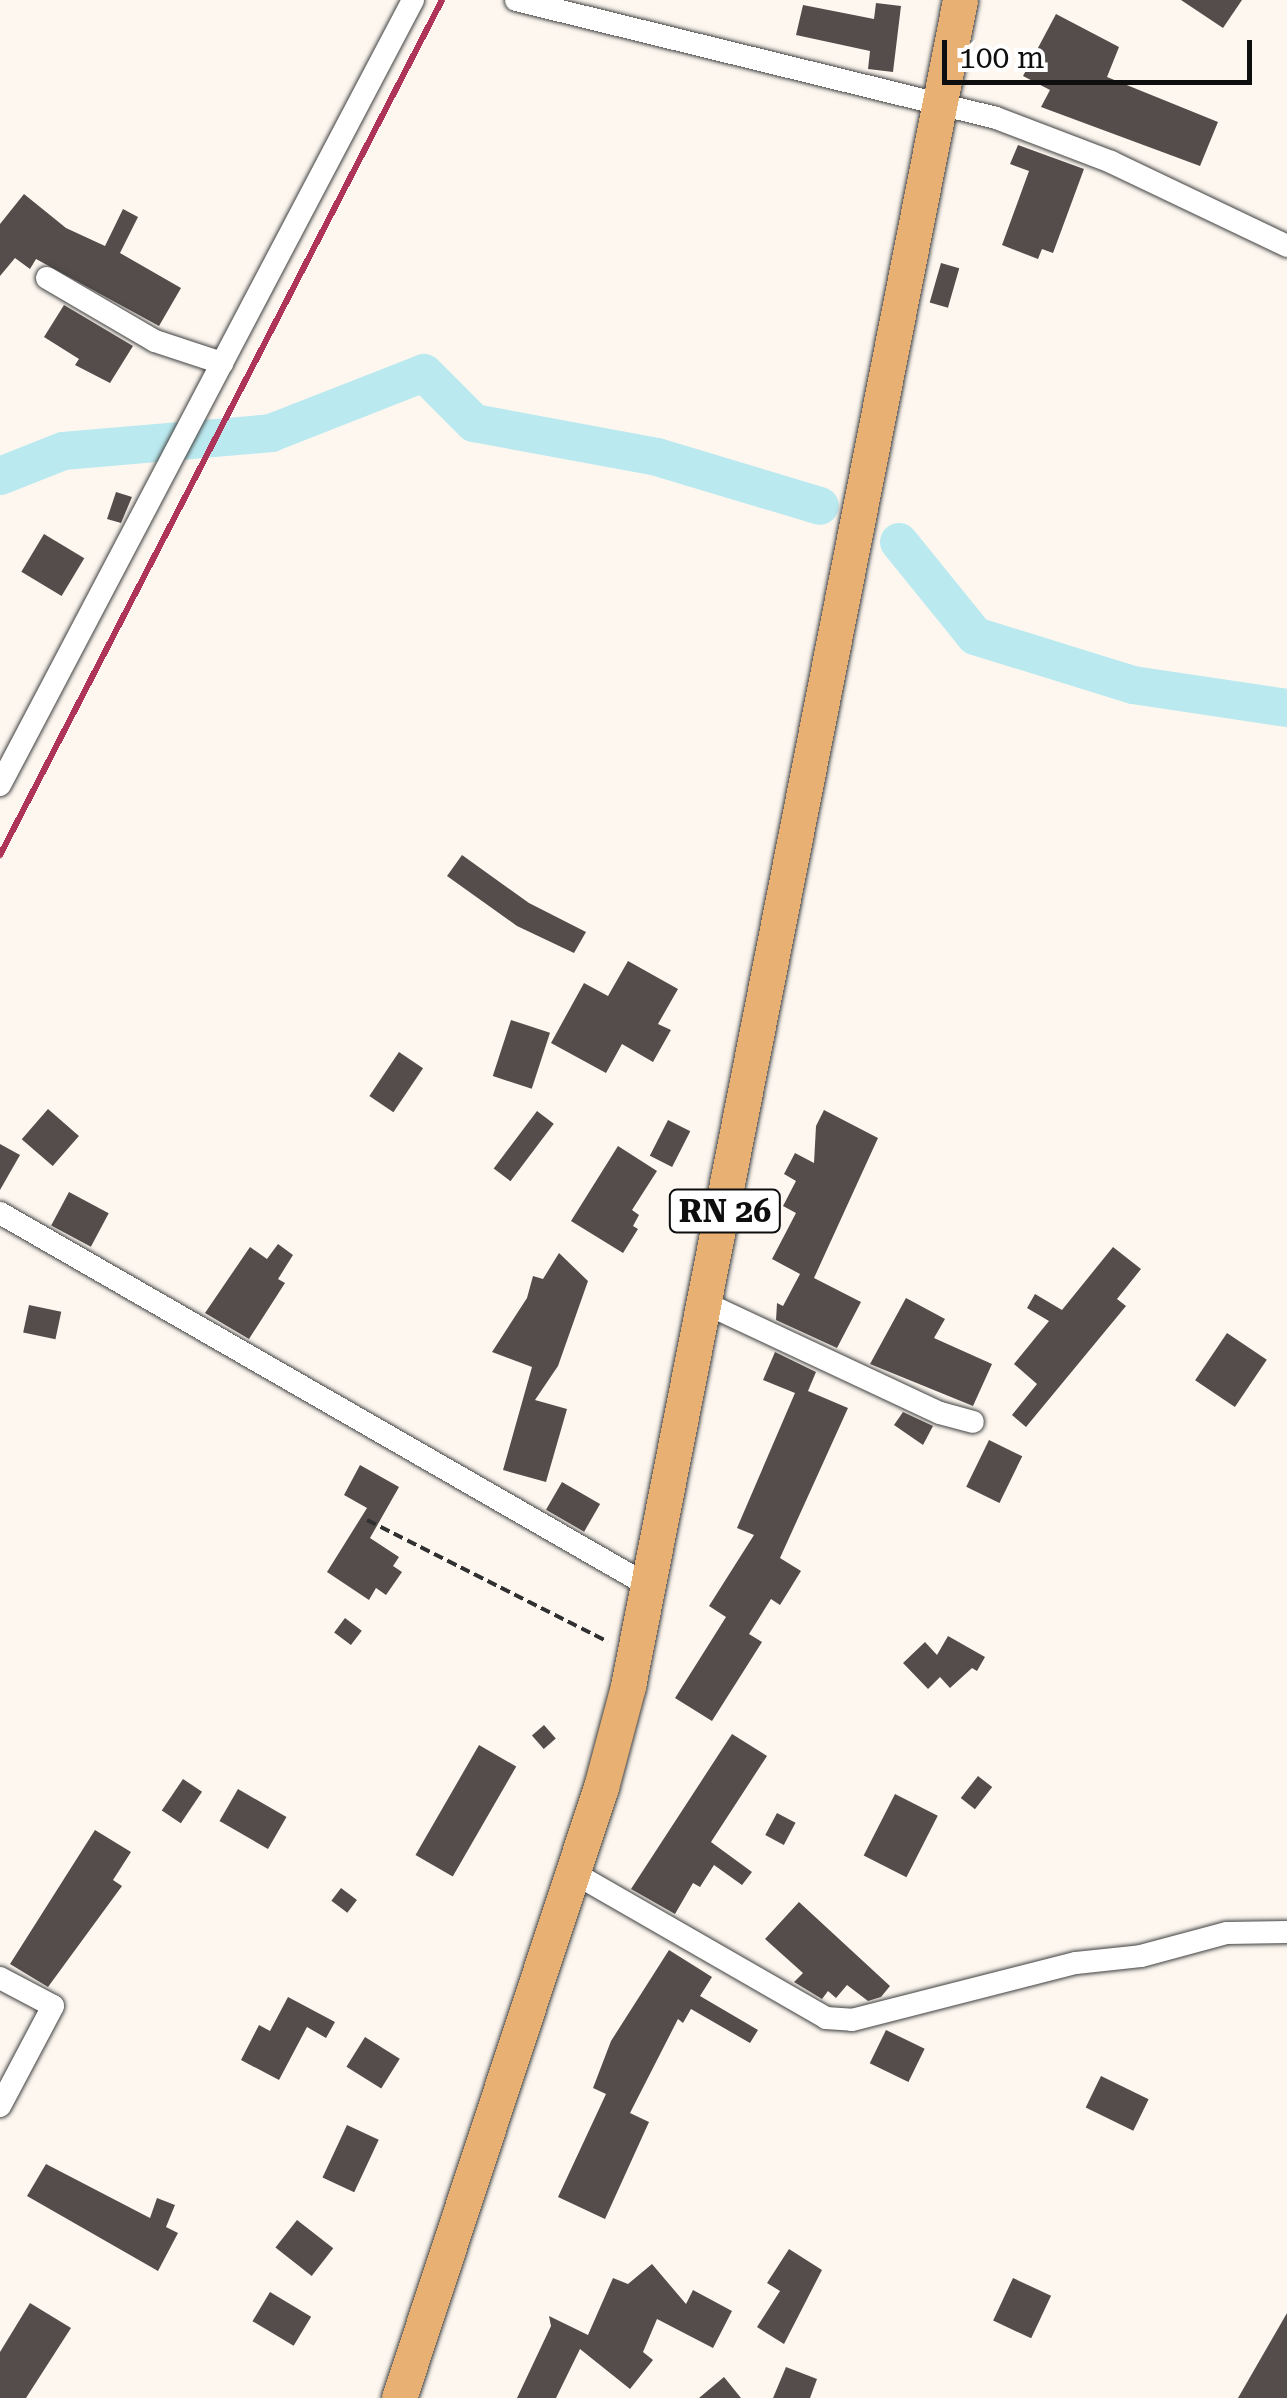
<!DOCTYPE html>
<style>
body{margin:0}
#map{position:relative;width:1287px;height:2398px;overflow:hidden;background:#fdf7f0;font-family:"Roboto Serif",serif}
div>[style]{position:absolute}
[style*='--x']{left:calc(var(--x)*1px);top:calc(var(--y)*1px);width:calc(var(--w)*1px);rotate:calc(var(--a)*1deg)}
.river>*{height:38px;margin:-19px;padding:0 19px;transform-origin:19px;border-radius:19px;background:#bae9ef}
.building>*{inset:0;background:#554d4b;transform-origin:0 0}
.path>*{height:4px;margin-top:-2px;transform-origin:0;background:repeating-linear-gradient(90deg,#303030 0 10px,transparent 0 15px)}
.roads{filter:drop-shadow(0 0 2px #414141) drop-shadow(0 0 2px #414141)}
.street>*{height:22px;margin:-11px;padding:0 11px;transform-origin:11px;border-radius:11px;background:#fff}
.primary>*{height:35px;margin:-17.5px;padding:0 17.5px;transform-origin:17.5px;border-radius:17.5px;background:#e9b074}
.rail>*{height:6px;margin:-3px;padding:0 3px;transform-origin:3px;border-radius:3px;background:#ae3559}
span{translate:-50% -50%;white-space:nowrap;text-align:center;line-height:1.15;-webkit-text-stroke:10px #fff;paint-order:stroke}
.shield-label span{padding:2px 8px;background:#fff;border:2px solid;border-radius:8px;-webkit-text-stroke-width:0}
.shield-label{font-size:32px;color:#0e0e0e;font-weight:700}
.scale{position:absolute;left:942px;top:40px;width:310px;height:45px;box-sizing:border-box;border:5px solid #0e0e0e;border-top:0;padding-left:12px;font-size:30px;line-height:35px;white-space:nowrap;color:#0e0e0e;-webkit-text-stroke:8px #fff;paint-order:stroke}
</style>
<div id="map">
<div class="river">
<div style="--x:0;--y:476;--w:68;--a:-21.6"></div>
<div style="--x:63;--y:451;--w:209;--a:-4.9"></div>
<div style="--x:271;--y:433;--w:164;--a:-21.4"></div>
<div style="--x:424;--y:373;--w:71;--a:45"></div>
<div style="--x:474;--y:423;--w:186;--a:10.5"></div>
<div style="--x:657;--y:457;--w:170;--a:16.7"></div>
<div style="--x:899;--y:542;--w:121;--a:51"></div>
<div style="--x:975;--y:636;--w:165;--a:17.2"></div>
<div style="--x:1133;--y:685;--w:156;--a:8.5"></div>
</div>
<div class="building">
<div style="clip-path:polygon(1181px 0,1242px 0,1223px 28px)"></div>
<div style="clip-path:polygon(876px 3px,901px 6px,893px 72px,868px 69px,870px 51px,796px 35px,803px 5px,874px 19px)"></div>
<div style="clip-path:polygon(1056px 14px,1119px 47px,1107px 77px,1218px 122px,1200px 166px,1041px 107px,1050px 90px,1023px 76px)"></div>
<div style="clip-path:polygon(1018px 145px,1084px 169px,1053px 253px,1042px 249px,1038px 259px,1002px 245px,1029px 171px,1010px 164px)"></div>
<div style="clip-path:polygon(24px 194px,66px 228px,105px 246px,123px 209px,138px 217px,120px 253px,181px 288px,159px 326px,36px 259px,30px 269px,15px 258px,0 276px,0 224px)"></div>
<div style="left:941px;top:263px;width:19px;height:41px;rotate:16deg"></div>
<div style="clip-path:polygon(64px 305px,133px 346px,110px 383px,75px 365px,79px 359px,44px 337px)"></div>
<div style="clip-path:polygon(116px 492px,132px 497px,121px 523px,107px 519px)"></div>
<div style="left:44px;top:534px;width:47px;height:44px;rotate:31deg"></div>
<div style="clip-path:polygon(462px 855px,529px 903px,586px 932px,574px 953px,517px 926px,447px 876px)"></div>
<div style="clip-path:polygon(628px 961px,678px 989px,658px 1024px,671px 1030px,653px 1062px,622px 1044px,606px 1073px,551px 1043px,584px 983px,608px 996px)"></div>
<div style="left:511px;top:1020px;width:41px;height:59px;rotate:18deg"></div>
<div style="left:399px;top:1052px;width:29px;height:53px;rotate:34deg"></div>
<div style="left:48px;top:1109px;width:41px;height:40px;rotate:41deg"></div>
<div style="clip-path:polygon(824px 1110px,878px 1138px,814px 1278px,861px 1302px,837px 1348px,776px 1320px,777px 1303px,783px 1306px,800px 1274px,772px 1259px,796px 1213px,783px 1206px,796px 1181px,784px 1174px,795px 1153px,814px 1163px,816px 1126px)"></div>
<div style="left:537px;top:1111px;width:21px;height:72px;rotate:37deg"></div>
<div style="left:668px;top:1120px;width:25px;height:40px;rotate:27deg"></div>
<div style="clip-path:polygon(0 1144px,20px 1155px,0 1190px)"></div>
<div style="clip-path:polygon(618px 1146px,657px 1171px,632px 1210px,639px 1215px,633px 1226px,638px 1229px,623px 1253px,571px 1221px)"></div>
<div style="left:69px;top:1192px;width:45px;height:38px;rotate:28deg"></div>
<div style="clip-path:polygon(278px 1244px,293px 1255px,278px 1279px,285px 1283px,249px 1339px,205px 1313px,250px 1247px,267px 1259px)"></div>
<div style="clip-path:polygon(1113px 1247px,1141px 1269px,1117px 1299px,1126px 1306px,1026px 1427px,1012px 1415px,1037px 1384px,1014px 1364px,1049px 1321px,1027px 1308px,1035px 1294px,1062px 1310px)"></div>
<div style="clip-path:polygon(559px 1253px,588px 1281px,558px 1366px,535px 1400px,567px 1409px,546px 1482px,503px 1470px,532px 1367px,492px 1352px,527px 1298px,533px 1276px,543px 1279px)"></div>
<div style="clip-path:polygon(906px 1298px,945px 1319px,934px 1338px,992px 1364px,973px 1406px,870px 1364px)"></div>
<div style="left:29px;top:1305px;width:33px;height:28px;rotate:12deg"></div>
<div style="left:1227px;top:1333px;width:48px;height:57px;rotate:34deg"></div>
<div style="clip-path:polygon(775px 1352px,816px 1372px,808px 1391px,848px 1408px,780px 1558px,801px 1571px,780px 1605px,771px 1599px,749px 1634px,762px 1642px,712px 1721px,675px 1698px,726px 1617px,709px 1606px,754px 1535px,737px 1528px,795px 1393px,763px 1380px)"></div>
<div style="clip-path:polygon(903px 1412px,933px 1426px,923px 1445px,894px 1425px)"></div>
<div style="left:989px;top:1440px;width:37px;height:52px;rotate:26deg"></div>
<div style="clip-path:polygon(360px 1465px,399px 1487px,370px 1538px,399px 1557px,393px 1566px,402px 1572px,386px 1595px,376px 1588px,369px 1600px,327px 1572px,367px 1508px,344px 1495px)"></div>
<div style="left:562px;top:1482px;width:44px;height:32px;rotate:30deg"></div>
<div style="left:345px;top:1618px;width:21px;height:18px;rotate:37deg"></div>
<div style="clip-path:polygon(948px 1636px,985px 1657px,977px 1671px,972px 1668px,950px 1688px,940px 1677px,928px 1689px,903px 1663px,925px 1642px,937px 1655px)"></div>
<div style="left:544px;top:1725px;width:18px;height:16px;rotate:49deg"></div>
<div style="clip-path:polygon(732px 1734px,767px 1756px,711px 1842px,752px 1872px,742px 1885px,714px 1865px,700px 1887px,693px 1883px,675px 1914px,631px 1889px)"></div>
<div style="left:479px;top:1745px;width:43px;height:127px;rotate:30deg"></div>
<div style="left:978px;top:1776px;width:18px;height:28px;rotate:38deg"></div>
<div style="left:183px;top:1779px;width:23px;height:38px;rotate:34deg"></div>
<div style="left:238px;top:1789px;width:56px;height:37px;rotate:30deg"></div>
<div style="left:895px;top:1794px;width:48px;height:69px;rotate:27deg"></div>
<div style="left:777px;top:1813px;width:21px;height:25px;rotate:28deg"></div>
<div style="clip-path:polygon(95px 1830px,131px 1852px,113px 1880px,122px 1886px,48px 1987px,10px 1964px)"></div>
<div style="left:341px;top:1888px;width:20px;height:16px;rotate:37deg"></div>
<div style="clip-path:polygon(799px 1902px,890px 1986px,881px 1997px,868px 2001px,847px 1985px,836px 1998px,828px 1991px,822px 1999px,794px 1982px,803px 1973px,765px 1939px)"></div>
<div style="clip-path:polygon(669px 1950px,712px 1977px,700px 1996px,758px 2030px,750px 2043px,691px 2009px,683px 2023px,678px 2019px,630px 2113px,649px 2122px,605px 2219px,558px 2197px,606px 2094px,593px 2088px,611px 2041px)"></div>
<div style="clip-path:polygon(288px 1997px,335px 2022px,326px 2038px,307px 2027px,279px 2080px,241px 2060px,259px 2025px,270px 2031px)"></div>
<div style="left:886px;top:2030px;width:43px;height:37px;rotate:26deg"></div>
<div style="left:365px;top:2037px;width:41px;height:35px;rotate:32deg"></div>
<div style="left:1101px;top:2076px;width:53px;height:35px;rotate:26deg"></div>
<div style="left:347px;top:2125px;width:35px;height:58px;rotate:25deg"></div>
<div style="clip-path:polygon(46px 2164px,150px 2218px,157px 2198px,175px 2205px,166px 2227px,178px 2233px,158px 2271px,27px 2196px)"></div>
<div style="left:297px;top:2220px;width:46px;height:35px;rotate:38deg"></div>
<div style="clip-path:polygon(789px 2249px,822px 2270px,784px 2344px,757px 2327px,780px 2291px,767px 2283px)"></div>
<div style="clip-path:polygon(652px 2264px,686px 2304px,693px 2290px,732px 2311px,713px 2348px,657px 2319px,643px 2352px,653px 2360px,630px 2389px,580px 2349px,556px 2398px,517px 2398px,551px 2326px,549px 2316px,588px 2335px,613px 2278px,628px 2284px)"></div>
<div style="left:1013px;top:2278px;width:42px;height:47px;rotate:25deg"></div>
<div style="left:270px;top:2292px;width:48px;height:34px;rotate:31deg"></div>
<div style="clip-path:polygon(30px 2303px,71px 2328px,26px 2398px,0 2398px,0 2352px)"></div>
<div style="clip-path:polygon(1287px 2313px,1287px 2398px,1238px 2398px)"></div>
<div style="clip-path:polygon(786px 2367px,817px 2379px,810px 2398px,773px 2398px)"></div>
<div style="clip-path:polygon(724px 2377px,741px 2398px,699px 2398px)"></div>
</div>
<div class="path">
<div style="--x:367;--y:1520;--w:270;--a:26.8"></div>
</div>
<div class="roads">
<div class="street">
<div style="--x:516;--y:0;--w:494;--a:13.8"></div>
<div style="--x:996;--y:118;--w:123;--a:20.9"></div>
<div style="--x:1111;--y:162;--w:195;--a:25.5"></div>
<div style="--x:47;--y:278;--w:125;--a:30.3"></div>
<div style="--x:155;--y:341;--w:71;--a:18.2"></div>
<div style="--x:0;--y:785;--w:887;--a:-62.25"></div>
<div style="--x:0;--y:1213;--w:749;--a:29.89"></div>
<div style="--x:707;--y:1304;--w:257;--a:25.1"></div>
<div style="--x:940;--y:1413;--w:34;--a:15"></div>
<div style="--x:574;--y:1873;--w:291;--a:29.9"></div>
<div style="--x:826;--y:2018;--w:26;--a:4"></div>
<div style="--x:852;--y:2020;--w:231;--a:-14.3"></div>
<div style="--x:1076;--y:1963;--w:65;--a:-6.1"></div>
<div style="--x:1141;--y:1956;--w:89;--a:-15"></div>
<div style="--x:1227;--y:1933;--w:60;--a:-1"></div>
<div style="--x:0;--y:1978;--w:60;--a:27.8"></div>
<div style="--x:53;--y:2006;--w:113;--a:117.9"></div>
</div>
<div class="primary">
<div style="--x:399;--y:2398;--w:644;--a:-71.71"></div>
<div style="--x:601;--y:1787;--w:105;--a:-75"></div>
<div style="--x:628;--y:1686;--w:1718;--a:-78.86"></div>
</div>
</div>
<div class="rail">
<div style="--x:0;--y:855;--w:962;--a:-62.66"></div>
</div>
<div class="shield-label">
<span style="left:725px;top:1211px">RN 26</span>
</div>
<div class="scale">100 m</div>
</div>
